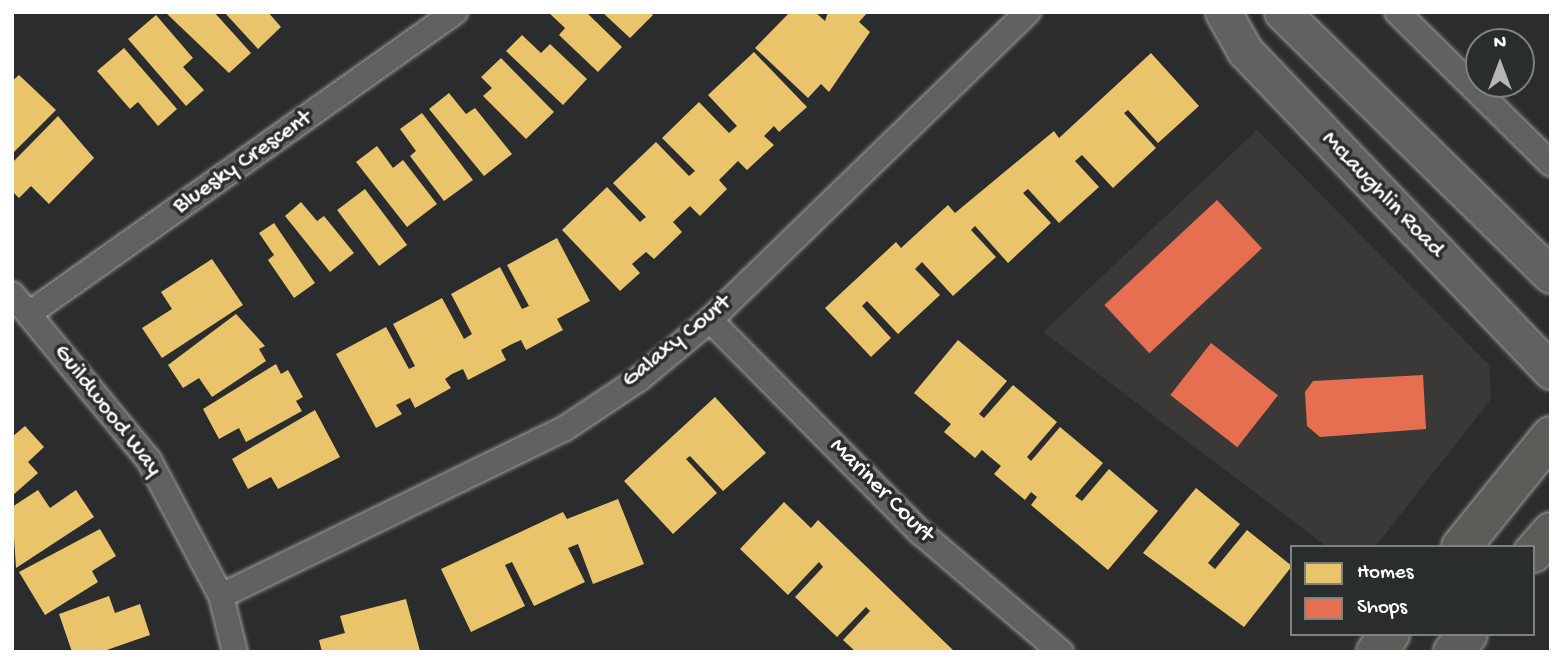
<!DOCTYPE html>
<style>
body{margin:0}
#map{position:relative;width:1563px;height:664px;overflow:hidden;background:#2b2c2d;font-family:"Gochi Hand",sans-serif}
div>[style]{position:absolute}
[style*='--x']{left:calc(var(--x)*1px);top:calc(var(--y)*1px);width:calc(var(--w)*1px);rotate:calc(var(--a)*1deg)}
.built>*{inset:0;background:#3b3937}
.homes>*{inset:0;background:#e9c46a;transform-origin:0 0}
.shops>*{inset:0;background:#e76f51;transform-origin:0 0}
.roads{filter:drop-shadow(0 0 2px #a0a0a0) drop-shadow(0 0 2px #a0a0a0)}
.street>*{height:24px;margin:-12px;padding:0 12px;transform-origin:12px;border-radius:12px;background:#606162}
.secondary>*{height:35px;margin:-17.5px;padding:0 17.5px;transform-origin:17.5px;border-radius:17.5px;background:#606162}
.primary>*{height:38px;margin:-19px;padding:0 19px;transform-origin:19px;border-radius:19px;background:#5c5c58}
span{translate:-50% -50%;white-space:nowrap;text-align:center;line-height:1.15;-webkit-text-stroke:7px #2a2d2e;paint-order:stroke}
.street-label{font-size:24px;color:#fff}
.frame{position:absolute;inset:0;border:14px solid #fff;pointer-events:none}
.legend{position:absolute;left:1290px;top:545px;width:245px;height:91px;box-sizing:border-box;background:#2a2d2e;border:2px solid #7f8182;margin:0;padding:9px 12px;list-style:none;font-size:21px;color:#fff}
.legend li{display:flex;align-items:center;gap:14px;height:35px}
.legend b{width:35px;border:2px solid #7f8182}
.north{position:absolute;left:1465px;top:28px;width:70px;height:70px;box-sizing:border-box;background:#2a2d2e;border:2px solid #7f8182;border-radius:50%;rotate:0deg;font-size:19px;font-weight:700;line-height:28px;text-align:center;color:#fff}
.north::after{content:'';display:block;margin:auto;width:24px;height:32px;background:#b5b5b6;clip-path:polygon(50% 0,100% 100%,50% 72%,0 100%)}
</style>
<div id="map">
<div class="built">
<div style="clip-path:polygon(1257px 130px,1489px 365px,1491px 399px,1375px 547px,1327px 547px,1043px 332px)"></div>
</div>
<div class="homes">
<div style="clip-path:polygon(165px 12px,214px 12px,251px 53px,229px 73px)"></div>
<div style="clip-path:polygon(224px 12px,268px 12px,281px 27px,258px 49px)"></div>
<div style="clip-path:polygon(548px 12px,586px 12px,622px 47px,598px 72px,559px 35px,565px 28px)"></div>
<div style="clip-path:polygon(602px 12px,650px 12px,653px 15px,630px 38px)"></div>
<div style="clip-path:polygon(790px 12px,815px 12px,825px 21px,828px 12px,868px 12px,859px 22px,870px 32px,829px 92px,821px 84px,808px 98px,755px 48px)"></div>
<div style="clip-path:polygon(156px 15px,193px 58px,183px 67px,204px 90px,186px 106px,128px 39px)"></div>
<div style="clip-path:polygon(522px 35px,541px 53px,550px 44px,587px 79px,563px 105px,506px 51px)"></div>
<div style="clip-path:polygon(124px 48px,177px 109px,158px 126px,138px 102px,130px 109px,97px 71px)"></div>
<div style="clip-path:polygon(754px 52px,807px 107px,779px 132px,774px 126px,764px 136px,774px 145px,747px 170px,738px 161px,719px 180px,727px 189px,700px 216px,690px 206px,673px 222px,682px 232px,654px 259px,646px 252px,632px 264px,640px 273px,620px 291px,562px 230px,607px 187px,640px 222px,646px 217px,613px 183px,656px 142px,689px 176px,695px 171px,662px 138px,699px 102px,729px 133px,737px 126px,708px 95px)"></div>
<div style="clip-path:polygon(1151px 53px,1199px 106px,1158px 143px,1128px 110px,1124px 113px,1156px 148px,1113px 188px,1082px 155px,1075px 161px,1099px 187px,1059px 223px,1028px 189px,1023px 193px,1051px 223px,1008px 263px,975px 226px,971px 230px,996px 257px,953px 296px,922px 262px,915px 269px,940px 295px,898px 334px,867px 301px,862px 306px,891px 338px,871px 357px,825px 308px,896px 242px,901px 248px,948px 205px,955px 213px,1054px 131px,1059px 138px)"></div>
<div style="clip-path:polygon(501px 58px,554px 112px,526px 139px,483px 96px,492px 88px,481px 77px)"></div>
<div style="clip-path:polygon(19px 75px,56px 110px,12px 154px,12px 81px)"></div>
<div style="clip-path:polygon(449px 93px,466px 114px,475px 108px,512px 154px,484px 176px,429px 109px)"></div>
<div style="clip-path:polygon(422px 113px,473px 180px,444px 201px,410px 156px,416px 151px,400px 129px)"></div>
<div style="clip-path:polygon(58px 116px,94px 158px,49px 204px,31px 186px,19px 198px,12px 191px,12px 163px)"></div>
<div style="clip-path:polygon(377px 146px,393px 168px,403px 160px,437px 204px,407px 227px,356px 162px)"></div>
<div style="left:365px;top:189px;width:70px;height:35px;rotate:53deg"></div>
<div style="clip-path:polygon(301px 202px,317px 221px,324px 216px,354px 253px,330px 272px,285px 216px)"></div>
<div style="clip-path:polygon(274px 223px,315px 283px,294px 298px,268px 260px,274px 255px,259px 233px)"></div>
<div style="clip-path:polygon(557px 238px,590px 301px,557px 319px,563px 330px,526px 350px,521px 340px,510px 345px,501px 350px,506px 360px,468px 380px,463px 369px,452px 374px,445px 379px,451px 388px,415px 408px,410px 398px,396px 405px,402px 414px,376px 428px,336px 354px,386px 327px,409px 369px,415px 366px,393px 324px,442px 298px,464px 339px,472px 334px,451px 294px,500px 267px,522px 309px,529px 306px,507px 265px)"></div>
<div style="clip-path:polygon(212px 259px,243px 305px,162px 358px,142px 328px,172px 309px,161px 292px)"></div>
<div style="clip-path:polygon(236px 314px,265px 346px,259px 349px,266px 361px,212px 397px,199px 378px,183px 388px,168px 365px)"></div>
<div style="clip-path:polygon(958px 340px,1007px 381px,979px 414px,984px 418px,1013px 385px,1057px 422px,1027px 457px,1031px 461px,1060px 427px,1103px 463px,1075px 496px,1082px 501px,1109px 469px,1158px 511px,1108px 570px,1031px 505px,1037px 497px,1031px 492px,1025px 500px,994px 474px,1001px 466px,990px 457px,982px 450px,975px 458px,944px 432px,951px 424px,914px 393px)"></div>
<div style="clip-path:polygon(276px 364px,281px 374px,288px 370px,303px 397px,296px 401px,302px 411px,246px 442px,239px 428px,219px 439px,203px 409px)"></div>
<div style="clip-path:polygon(715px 397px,766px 453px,723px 491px,690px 456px,686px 459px,717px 493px,673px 534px,624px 481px)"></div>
<div style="clip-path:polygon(315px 410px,340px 457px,278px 489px,271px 477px,248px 489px,232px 459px)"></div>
<div style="clip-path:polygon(25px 426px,44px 447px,28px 462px,38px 473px,12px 496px,12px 437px)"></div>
<div style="clip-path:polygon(1196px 488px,1240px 524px,1208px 563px,1215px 569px,1247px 530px,1292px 566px,1244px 627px,1143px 553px)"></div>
<div style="clip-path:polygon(38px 490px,50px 508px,76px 490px,94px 517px,16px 568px,12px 507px)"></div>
<div style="clip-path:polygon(618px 499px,644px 564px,593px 584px,578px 544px,568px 548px,585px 582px,534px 606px,512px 562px,505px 565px,525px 606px,471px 632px,441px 569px,563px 512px,567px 519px)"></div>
<div style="clip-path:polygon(784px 502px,811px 528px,818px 520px,955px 652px,856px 652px,843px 640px,870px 611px,866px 607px,837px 637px,795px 597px,823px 567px,819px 562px,788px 595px,740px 549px)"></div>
<div style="clip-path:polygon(100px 529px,116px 556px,92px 571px,98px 582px,45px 615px,19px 572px)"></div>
<div style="clip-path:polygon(109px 596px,115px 613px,140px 604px,150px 635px,101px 652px,72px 652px,59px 614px)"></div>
<div style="clip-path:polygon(406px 599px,420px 651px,322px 652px,319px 640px,345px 633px,340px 616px)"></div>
</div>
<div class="shops">
<div style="left:1217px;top:200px;width:66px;height:154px;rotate:47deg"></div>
<div style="left:1211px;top:343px;width:85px;height:66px;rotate:38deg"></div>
<div style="clip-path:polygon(1423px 375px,1426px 429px,1320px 437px,1307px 426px,1305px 392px,1313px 381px)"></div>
</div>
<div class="roads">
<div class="street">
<div style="--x:1397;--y:12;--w:216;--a:44.6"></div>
<div style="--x:12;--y:294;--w:215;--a:50.5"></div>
<div style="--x:149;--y:460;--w:154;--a:62.1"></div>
<div style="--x:221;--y:596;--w:58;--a:76"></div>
<div style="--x:30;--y:313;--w:521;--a:-35.31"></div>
<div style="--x:710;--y:320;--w:300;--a:45.3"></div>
<div style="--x:921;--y:533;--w:184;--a:40.4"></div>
<div style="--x:221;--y:596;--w:381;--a:-26"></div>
<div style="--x:564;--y:429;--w:90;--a:-33.7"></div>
<div style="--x:639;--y:379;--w:92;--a:-39.7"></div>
<div style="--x:710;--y:320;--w:443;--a:-44.1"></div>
</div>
<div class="secondary">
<div style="--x:1223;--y:12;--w:45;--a:60.6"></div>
<div style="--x:1245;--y:51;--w:443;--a:46.3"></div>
<div style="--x:1282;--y:12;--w:376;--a:44.4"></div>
</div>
<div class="primary">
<div style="--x:1461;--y:547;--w:143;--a:-51"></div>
<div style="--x:1533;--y:553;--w:28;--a:-49"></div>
<div style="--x:1376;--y:652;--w:23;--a:-52"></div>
<div style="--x:1453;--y:652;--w:23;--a:-50"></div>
</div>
</div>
<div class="street-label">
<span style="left:243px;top:163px;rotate:-35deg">Bluesky Crescent</span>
<span style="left:1382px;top:195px;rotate:46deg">McLaughlin Road</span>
<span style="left:677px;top:342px;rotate:-39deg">Galaxy Court</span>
<span style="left:107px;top:411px;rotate:52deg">Guildwood Way</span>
<span style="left:881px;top:491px;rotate:45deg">Mariner Court</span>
</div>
<div class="frame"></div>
<ul class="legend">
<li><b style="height:19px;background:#e9c46a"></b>Homes</li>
<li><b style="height:19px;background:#e76f51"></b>Shops</li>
</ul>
<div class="north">N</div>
</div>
